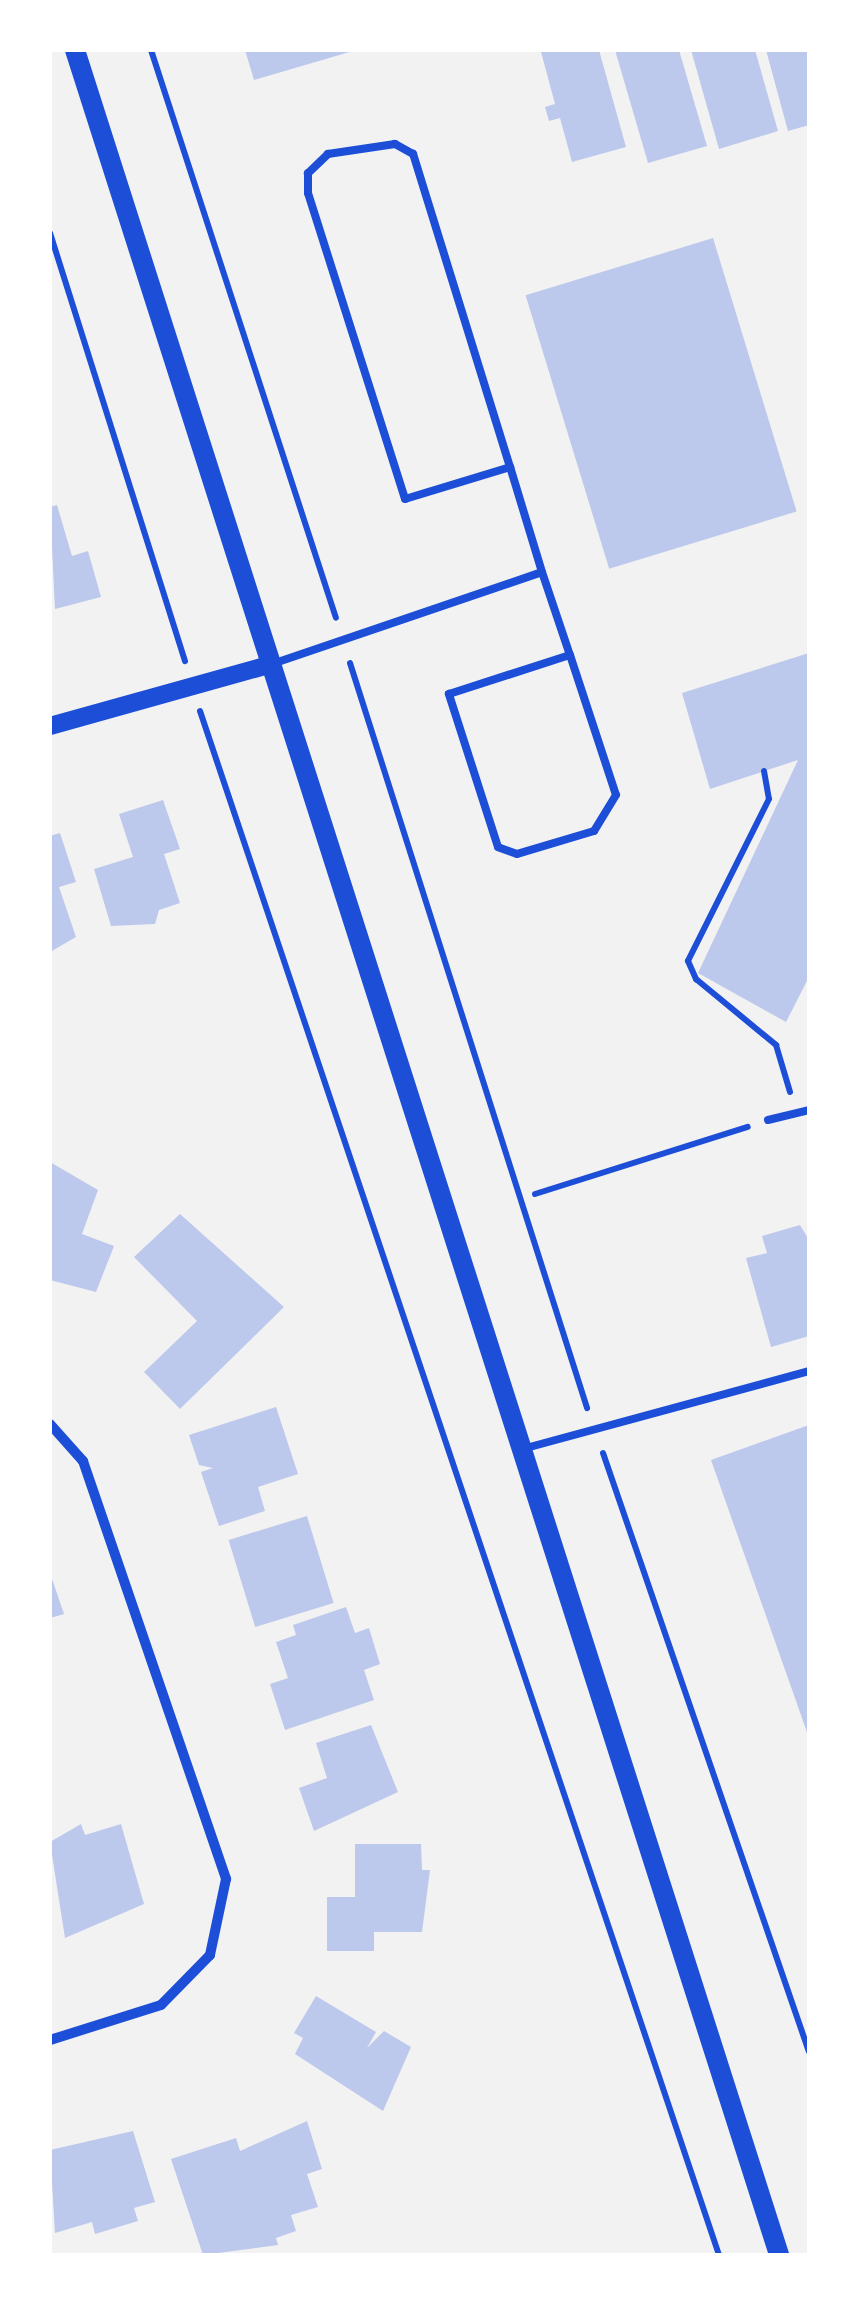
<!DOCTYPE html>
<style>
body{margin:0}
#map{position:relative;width:859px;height:2305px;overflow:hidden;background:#f2f2f2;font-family:Commissioner,sans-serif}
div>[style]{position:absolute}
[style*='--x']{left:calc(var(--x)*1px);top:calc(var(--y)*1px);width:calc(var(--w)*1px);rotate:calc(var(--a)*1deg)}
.building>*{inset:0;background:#bdc9ec;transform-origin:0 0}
.path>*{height:6px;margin:-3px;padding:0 3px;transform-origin:3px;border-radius:3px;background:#1d4ed8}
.service>*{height:8px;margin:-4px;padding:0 4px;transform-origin:4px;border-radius:4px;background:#1d4ed8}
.minor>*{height:10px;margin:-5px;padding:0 5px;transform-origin:5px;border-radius:5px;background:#1d4ed8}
.tertiary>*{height:18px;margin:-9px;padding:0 9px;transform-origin:9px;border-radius:9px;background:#1d4ed8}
.secondary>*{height:20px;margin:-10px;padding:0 10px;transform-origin:10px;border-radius:10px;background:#1d4ed8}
span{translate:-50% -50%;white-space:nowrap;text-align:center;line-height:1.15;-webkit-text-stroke:10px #fff;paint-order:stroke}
.frame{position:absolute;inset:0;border:52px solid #fff;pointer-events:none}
</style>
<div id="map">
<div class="building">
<div style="clip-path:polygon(245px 50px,353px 50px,353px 51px,254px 80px)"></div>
<div style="clip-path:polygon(599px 50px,626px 147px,572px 162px,560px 118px,549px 121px,545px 107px,555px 104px,541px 52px)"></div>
<div style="clip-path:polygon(615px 50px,679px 50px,707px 146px,648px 163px)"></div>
<div style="clip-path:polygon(691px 50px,755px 50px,778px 131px,719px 149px)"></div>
<div style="clip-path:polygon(766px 50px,809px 50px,809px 125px,788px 131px)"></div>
<div style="left:713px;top:238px;width:286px;height:196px;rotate:73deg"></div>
<div style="clip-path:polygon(57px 505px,72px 556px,88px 551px,101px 597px,55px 609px,50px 507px)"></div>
<div style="clip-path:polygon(809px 653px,809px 977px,786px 1022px,698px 973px,798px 760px,710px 789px,682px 693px)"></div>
<div style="clip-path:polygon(163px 800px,180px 849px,164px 854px,180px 903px,159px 910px,155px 924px,111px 926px,94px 869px,133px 857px,119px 814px)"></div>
<div style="clip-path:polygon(60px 833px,76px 882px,59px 887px,76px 937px,50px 952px,50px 836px)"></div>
<div style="clip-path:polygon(50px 1162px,98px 1190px,82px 1234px,114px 1246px,96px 1292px,50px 1280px)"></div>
<div style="clip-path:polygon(180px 1214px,284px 1307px,180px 1409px,144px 1372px,197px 1321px,134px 1257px)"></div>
<div style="clip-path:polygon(800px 1225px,809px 1240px,809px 1336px,771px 1347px,746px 1258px,767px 1253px,762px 1236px)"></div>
<div style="clip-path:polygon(276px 1407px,298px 1474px,258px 1487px,265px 1511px,219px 1526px,201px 1472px,213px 1468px,199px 1465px,189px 1435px)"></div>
<div style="clip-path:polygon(809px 1425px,809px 1734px,808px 1735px,711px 1460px)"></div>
<div style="left:307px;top:1516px;width:91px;height:82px;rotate:73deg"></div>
<div style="clip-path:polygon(50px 1573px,64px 1614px,50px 1618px)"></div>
<div style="clip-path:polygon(346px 1607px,355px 1633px,369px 1628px,380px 1664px,364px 1670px,374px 1700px,285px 1730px,270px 1684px,288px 1678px,276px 1642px,296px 1635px,293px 1625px)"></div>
<div style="clip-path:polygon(371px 1725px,398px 1792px,314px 1831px,299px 1788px,327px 1778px,316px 1743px)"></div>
<div style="clip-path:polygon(81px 1824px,85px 1835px,121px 1824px,144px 1904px,65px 1938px,50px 1842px)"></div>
<div style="clip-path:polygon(355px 1844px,421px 1844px,422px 1870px,430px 1870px,422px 1932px,374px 1932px,374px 1951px,327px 1951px,327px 1897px,355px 1897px)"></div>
<div style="clip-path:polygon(316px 1996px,376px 2032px,367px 2048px,384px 2031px,411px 2047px,383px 2111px,295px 2054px,303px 2038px,294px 2033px)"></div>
<div style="clip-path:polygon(307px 2121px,322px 2169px,307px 2174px,318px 2207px,291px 2215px,296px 2231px,276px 2238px,278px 2245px,203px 2255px,171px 2159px,236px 2138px,240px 2151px)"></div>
<div style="clip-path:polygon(133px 2131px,155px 2202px,134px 2208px,138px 2221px,95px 2234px,92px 2222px,55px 2233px,50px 2150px)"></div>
</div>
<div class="path">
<div style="--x:151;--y:50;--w:597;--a:71.96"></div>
<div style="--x:50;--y:233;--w:449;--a:72.5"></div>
<div style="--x:350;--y:663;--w:782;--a:72.35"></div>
<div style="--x:200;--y:711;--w:1629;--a:71.42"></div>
<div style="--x:764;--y:771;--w:28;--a:80"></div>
<div style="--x:769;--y:799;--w:181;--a:116.6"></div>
<div style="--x:688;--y:961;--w:20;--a:66"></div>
<div style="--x:696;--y:979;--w:104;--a:39.5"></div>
<div style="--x:776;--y:1045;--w:49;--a:73.4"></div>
<div style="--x:535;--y:1194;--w:223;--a:-17.5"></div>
<div style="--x:603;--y:1453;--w:633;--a:71.02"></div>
</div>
<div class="service">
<div style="--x:542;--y:572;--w:88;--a:71.4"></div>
<div style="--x:570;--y:655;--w:147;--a:71.8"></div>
<div style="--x:616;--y:795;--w:42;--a:121.4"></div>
<div style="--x:594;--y:831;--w:80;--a:163.4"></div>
<div style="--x:517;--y:854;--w:20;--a:-160"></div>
<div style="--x:498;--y:847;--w:161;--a:-107.8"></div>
<div style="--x:449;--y:694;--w:127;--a:-17.9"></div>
<div style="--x:272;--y:664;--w:285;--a:-18.8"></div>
<div style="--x:542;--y:572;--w:110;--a:-106.9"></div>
<div style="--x:510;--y:467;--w:328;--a:-107.2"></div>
<div style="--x:413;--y:154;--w:21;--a:-151"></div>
<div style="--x:395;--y:144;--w:68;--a:171.5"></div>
<div style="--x:328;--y:154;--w:28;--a:136"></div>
<div style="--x:308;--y:173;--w:20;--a:90"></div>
<div style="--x:308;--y:193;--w:321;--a:72.4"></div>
<div style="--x:405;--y:499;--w:110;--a:-16.9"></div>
<div style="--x:768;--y:1120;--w:42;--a:-13.7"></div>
<div style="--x:526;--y:1448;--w:293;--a:-15.2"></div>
</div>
<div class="minor">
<div style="--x:50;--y:1424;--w:50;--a:48.3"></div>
<div style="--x:83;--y:1461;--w:442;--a:71.1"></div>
<div style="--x:226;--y:1879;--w:78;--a:101.9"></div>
<div style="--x:210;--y:1955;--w:70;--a:134.4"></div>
<div style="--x:161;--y:2005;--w:116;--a:162.5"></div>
</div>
<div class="tertiary">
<div style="--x:50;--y:726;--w:230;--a:-15.6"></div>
</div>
<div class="secondary">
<div style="--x:75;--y:50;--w:2315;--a:72.29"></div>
</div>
<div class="frame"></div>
</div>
